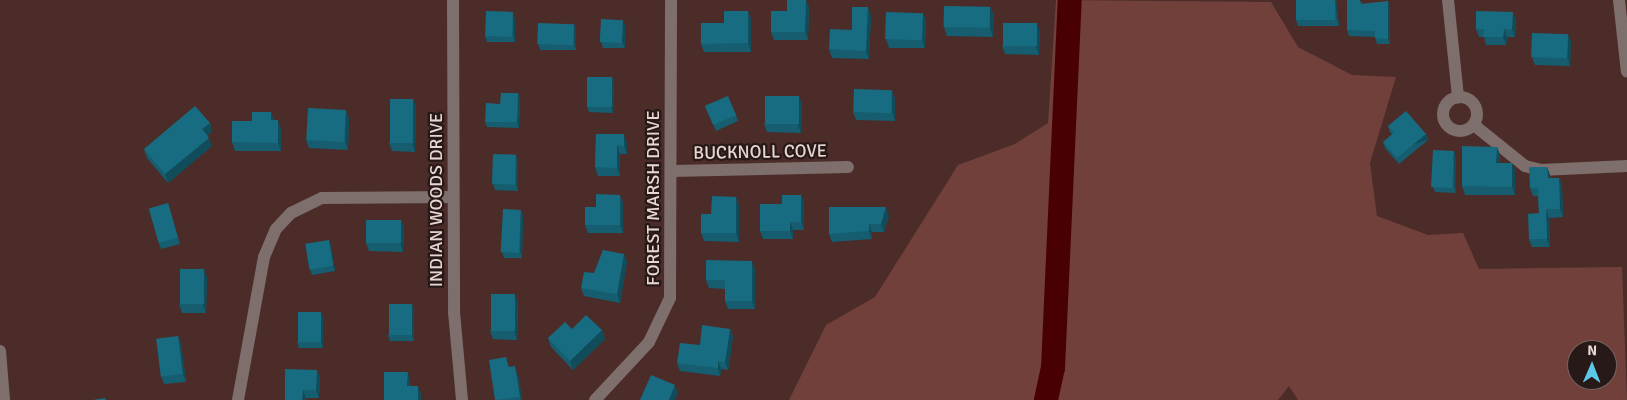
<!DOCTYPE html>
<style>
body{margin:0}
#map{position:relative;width:1627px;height:400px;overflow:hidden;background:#4b2c29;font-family:Signika,sans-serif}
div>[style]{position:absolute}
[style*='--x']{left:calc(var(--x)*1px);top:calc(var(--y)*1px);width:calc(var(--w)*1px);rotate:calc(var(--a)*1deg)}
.green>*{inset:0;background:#71403b}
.river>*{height:24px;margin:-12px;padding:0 12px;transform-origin:12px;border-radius:12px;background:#490003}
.minor>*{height:12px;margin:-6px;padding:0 6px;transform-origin:6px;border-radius:6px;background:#7e6e6c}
.minor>.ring{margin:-6px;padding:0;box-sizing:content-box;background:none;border:12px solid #7e6e6c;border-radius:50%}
.wall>*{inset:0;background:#155d6f}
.shaded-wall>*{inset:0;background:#114c5a;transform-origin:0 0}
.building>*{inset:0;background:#186c81;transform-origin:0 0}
span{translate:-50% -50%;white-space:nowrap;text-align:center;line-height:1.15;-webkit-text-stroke:4.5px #271917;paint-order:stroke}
.street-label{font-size:18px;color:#e9d5d2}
.north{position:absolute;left:1567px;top:340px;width:50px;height:50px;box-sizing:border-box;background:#271917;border:1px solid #756462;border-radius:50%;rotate:1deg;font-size:14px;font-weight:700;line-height:20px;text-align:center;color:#e9d5d2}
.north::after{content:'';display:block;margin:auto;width:18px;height:22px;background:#5bc8e7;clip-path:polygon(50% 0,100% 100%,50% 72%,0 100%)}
</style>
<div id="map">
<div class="green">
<div style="clip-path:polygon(evenodd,1056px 0,1271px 2px,1298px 47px,1352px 75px,1396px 77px,1370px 163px,1377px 216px,1428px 235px,1463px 233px,1479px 269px,1622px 267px,1627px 400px,1298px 400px,1289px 386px,1278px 400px,789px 400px,826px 325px,875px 297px,958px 165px,1015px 144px,1048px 123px,1056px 0,1577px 350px,1607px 350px,1607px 380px,1577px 380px,1577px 350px)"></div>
</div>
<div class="river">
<div style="--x:1046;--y:400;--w:33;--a:-78"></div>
<div style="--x:1053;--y:368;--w:368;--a:-87.4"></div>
</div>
<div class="minor">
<div style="--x:453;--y:0;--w:312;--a:89.8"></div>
<div style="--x:454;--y:312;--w:88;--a:84.8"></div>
<div style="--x:1448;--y:0;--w:98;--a:84.1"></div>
<div style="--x:1619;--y:0;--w:72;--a:83.7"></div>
<div class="ring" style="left:1443px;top:97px;width:22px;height:22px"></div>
<div style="--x:1474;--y:125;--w:65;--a:38.8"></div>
<div style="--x:1525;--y:166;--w:16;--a:14"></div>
<div style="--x:1541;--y:170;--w:86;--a:-2.7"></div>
<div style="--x:672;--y:171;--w:176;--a:-1.3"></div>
<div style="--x:0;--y:351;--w:49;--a:85.3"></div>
<div style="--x:238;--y:400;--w:145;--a:-79.7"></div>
<div style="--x:264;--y:257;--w:30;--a:-67"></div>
<div style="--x:276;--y:229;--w:22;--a:-47"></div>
<div style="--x:291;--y:213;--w:34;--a:-26"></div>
<div style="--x:322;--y:198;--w:131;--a:-0.4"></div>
<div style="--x:595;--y:400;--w:79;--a:-47"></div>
<div style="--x:649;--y:342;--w:49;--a:-64.5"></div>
<div style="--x:670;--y:298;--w:298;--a:-89.8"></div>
</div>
<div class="wall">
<div style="clip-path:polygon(1296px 0,1336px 0,1339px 26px,1298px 26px,1296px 20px)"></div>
<div style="clip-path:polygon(1361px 0,1362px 4px,1390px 7px,1390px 44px,1377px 44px,1375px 37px,1349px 36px,1347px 30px)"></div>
<div style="clip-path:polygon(809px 6px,808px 40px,774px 40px,771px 32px)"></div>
<div style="clip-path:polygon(990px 7px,994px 15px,993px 37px,947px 36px,944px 27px)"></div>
<div style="clip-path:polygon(748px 11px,751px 19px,751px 52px,704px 52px,701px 44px,724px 23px)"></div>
<div style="clip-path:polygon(923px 13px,926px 21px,925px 48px,889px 48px,886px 39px)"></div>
<div style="clip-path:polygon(871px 15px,869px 59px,832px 58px,829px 49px,852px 30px)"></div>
<div style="clip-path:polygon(515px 18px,515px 42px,487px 42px,485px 36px)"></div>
<div style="clip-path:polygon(1516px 20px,1515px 37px,1507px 37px,1506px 45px,1486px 45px,1484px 37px,1479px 37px,1476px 29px)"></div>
<div style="clip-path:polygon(574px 24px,576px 29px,576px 50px,540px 50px,538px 44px)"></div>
<div style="clip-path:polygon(625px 25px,625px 48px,603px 48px,601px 42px)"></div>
<div style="clip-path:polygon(1040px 31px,1039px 55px,1005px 54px,1002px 46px)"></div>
<div style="clip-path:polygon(1568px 34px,1571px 42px,1570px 66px,1535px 65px,1532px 57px)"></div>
<div style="clip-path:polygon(612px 77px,614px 83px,613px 113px,589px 112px,587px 107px)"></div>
<div style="clip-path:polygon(518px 93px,520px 99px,519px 128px,487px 127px,485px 122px,500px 104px)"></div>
<div style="clip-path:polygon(895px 98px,895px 121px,856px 120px,853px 112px)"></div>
<div style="clip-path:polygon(413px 99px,416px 107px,415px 152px,392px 151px,389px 143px)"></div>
<div style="clip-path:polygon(802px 104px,801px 133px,767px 132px,764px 124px)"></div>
<div style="clip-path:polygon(705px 106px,736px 115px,738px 121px,716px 131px)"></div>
<div style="clip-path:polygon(271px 112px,274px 120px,281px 129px,281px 151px,235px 151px,232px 142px,252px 121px)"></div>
<div style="clip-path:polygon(349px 118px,348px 150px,309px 148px,306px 140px)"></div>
<div style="clip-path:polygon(210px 123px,212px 131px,207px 136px,212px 146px,168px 183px,147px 158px,144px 149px)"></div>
<div style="clip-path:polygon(1388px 126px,1426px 134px,1428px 140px,1399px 164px,1385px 148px,1383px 142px,1392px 134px,1390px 132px)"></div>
<div style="clip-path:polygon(596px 134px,627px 143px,627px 154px,620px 154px,620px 176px,598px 176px,595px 167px)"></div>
<div style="clip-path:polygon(1497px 147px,1500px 155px,1499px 163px,1512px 163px,1515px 171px,1515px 195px,1465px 195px,1462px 186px)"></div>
<div style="clip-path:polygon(1456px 156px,1456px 193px,1435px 192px,1433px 187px)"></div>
<div style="clip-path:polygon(518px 160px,518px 191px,495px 190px,493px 184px)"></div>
<div style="clip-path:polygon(1547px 167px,1550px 175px,1550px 178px,1559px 178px,1562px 186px,1563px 217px,1549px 218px,1550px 247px,1532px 247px,1529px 239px,1539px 213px,1538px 196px,1533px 196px,1530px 188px)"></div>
<div style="clip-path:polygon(620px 195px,623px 203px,623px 233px,588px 233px,585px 225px,596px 207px)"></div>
<div style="clip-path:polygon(801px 195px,804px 203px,804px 230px,793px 230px,793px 239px,763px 239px,760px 231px,782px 204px)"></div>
<div style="clip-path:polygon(736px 197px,739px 205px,739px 242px,704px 241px,701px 233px,711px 214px)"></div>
<div style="clip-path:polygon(168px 203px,180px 244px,161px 249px,159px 244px)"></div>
<div style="clip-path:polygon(523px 215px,522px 258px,504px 258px,502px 252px)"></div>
<div style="clip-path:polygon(889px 216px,884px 232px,872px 232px,872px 239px,832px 242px,829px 234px)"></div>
<div style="clip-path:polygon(401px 220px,404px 229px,403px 252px,369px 251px,366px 243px)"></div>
<div style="clip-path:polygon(331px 245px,335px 271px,312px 275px,310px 269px)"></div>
<div style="clip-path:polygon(624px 254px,627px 262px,620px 303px,584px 296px,581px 288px,594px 273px)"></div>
<div style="clip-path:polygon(755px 269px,755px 309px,728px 309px,725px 301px,725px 289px,709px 288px,706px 280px)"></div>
<div style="clip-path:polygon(207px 277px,206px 313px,182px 313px,179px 304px)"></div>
<div style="clip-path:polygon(518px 303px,517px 340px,493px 339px,490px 331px)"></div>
<div style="clip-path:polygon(414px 310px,414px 341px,390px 341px,388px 335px)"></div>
<div style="clip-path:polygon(323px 318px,323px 348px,299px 348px,297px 342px)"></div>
<div style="clip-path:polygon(572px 329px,602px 330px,605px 339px,573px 370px,551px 347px,548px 338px)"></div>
<div style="clip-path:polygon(730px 329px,733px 337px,728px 370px,721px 369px,720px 376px,680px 371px,677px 363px,700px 345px)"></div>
<div style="clip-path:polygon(178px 336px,181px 344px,186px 382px,164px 384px,161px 376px)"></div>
<div style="clip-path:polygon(506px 357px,509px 367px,518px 375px,522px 400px,495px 400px)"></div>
<div style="clip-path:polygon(317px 370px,320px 378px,319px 398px,306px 398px,285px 400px)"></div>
</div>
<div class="shaded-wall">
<div style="clip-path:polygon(806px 0,809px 6px,808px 40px,805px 32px)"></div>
<div style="clip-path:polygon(1335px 0,1336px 0,1339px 26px,1337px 20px)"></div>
<div style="clip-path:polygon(1388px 1px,1390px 7px,1390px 44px,1388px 39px)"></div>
<div style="clip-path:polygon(868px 7px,871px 15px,869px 59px,866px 51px)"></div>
<div style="clip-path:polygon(990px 7px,994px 15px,993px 37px,990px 29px)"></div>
<div style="clip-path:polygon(748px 11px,751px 19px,751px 52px,748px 43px)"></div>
<div style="clip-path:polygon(513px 12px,515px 18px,515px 42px,513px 36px)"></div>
<div style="clip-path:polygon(1513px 12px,1516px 20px,1515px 37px,1512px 29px)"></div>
<div style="clip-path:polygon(923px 13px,926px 21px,925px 48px,922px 40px)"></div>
<div style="clip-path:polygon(623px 20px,625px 25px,625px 48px,622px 42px)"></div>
<div style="clip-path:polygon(1037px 23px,1040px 31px,1039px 55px,1036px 47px)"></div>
<div style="clip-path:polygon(574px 24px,576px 29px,576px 50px,574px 45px)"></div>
<div style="clip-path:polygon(1504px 29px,1507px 37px,1506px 45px,1503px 37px)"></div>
<div style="clip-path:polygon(1568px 34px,1571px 42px,1570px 66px,1567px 57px)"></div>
<div style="clip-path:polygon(612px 77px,614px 83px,613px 113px,611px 107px)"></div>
<div style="clip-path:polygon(892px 90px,895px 98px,895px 121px,892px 112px)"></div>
<div style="clip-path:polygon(518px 93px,520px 99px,519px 128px,517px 122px)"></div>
<div style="clip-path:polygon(799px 96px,802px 104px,801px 133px,798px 125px)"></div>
<div style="clip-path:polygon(413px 99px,416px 107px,415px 152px,412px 143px)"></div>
<div style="clip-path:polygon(346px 110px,349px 118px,348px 150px,345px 142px)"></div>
<div style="clip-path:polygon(271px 112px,274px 121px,271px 120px)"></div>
<div style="clip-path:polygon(278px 120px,281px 129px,281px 151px,278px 143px)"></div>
<div style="clip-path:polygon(210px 123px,212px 131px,205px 138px,202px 129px)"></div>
<div style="clip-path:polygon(624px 134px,627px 143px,627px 154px,624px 146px)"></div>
<div style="left:1426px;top:134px;width:6px;height:38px;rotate:72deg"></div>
<div style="clip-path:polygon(209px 138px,212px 146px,168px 183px,165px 174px)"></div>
<div style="clip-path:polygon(617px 145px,620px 154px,620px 176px,617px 168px)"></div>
<div style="clip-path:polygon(1497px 147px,1500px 155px,1499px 171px,1496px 163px)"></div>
<div style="clip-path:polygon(1454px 151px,1456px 156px,1456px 193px,1454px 187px)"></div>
<div style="clip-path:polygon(516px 155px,518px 160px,518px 191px,516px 185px)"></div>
<div style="clip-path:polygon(1512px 163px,1515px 171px,1515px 195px,1512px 187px)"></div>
<div style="clip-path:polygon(1547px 167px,1550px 175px,1551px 186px,1548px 178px)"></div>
<div style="clip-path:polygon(1559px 178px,1562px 186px,1563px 217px,1560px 209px)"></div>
<div style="clip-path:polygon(620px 195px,623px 203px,623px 233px,620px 225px)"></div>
<div style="clip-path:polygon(801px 195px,804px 203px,804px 230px,801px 222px)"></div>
<div style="clip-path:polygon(736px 197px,739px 205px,739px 242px,736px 233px)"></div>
<div style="clip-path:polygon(886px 207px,889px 216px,884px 232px,881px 224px)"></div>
<div style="clip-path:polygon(1546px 209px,1549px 218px,1550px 247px,1547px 239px)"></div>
<div style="clip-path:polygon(521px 210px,523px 215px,522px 258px,520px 252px)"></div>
<div style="clip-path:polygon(401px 220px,404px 229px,403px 252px,400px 243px)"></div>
<div style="clip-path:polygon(790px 222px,793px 230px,793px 239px,790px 231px)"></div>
<div style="clip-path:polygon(869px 224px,872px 232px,872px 239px,869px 231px)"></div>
<div style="clip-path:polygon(329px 240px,331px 245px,335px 271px,333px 266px)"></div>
<div style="clip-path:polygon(624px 254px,627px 262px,620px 303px,617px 294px)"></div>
<div style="clip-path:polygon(752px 261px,755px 269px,755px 309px,752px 301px)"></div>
<div style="clip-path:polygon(204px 269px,207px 277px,206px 313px,203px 305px)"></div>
<div style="clip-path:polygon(515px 294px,518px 303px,517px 340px,514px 331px)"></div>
<div style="clip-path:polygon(412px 304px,414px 310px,414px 341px,412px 335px)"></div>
<div style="clip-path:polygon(321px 312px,323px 318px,323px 348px,321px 342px)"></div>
<div style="clip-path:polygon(730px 329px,733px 337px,728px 370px,725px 362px)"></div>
<div style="clip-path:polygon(602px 330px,605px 339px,573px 370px,570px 361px)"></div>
<div style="clip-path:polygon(178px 336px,181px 344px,186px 382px,183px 374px)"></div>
<div style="clip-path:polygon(718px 361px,721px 369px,720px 376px,718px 368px)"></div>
<div style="clip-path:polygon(515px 366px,518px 375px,522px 400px,521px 400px,520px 397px)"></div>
<div style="clip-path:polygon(317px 370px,320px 378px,319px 398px,316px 390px)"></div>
<div style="clip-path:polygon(408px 372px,410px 381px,410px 394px,407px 386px)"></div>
<div style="clip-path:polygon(675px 385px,678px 393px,675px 400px,669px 400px)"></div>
<div style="clip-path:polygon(418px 386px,421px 394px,421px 400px,418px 400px)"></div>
<div style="clip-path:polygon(303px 390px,306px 398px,306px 400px,302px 400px)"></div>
</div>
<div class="building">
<div style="clip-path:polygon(787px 0,806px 0,805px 32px,771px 32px,771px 11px,787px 11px)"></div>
<div style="left:1296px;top:0;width:39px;height:20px"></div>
<div style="clip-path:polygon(1347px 0,1360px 0,1360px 4px,1388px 1px,1388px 39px,1375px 38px,1375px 31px,1347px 30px)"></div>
<div style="left:944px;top:6px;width:46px;height:21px;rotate:1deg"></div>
<div style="clip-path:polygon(852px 7px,868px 7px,866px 51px,829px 49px,830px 29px,852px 30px)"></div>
<div style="left:486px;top:11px;width:27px;height:25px;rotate:2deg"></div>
<div style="clip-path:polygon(724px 11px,748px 11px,748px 43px,701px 44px,701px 23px,724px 23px)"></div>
<div style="clip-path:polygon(1476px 11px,1513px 12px,1512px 29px,1504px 29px,1503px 37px,1483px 37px,1484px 29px,1476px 29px)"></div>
<div style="left:886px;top:12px;width:37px;height:27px;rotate:2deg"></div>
<div style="left:601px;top:19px;width:22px;height:23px;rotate:3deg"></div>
<div style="left:538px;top:23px;width:36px;height:21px;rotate:2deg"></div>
<div style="left:1003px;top:23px;width:34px;height:23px"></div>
<div style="left:1532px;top:33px;width:36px;height:24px;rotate:2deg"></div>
<div style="left:587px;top:77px;width:25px;height:30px"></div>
<div style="left:854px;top:89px;width:38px;height:23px;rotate:2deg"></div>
<div style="clip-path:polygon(501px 93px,518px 93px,517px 122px,485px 122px,486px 103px,500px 104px)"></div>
<div style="left:728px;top:96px;width:21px;height:25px;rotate:67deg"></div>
<div style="left:765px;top:96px;width:34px;height:28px"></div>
<div style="left:390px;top:99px;width:23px;height:44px"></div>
<div style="clip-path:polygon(195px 106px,210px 123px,202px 129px,209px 138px,165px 174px,144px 149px)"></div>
<div style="left:308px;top:108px;width:38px;height:32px;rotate:3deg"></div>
<div style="clip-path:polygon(1406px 111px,1426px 134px,1397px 158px,1383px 142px,1394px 133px,1388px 126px)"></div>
<div style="clip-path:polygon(252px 112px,271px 112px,271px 120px,278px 120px,278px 143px,232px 142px,232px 121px,252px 121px)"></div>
<div style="clip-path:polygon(596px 134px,624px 134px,624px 146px,617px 145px,617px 168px,595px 167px)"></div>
<div style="clip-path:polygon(1462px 146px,1497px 147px,1496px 163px,1512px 163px,1512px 187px,1462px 186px)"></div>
<div style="left:1433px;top:150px;width:21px;height:37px;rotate:3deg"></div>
<div style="left:493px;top:154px;width:23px;height:30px;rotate:2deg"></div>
<div style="clip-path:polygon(1529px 167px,1547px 167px,1548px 178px,1559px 178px,1560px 209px,1546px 209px,1547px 239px,1529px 239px,1528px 214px,1539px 213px,1538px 188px,1530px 188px)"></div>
<div style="clip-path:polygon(596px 194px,620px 195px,620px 225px,585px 225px,585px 207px,596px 207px)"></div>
<div style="clip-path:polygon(782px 195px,801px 195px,801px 222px,790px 222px,790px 231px,760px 231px,760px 204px,782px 204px)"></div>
<div style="clip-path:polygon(712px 196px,736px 197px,736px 233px,701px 233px,701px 214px,711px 214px)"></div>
<div style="left:168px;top:203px;width:36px;height:20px;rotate:74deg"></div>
<div style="clip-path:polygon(829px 207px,886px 207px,881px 224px,869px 224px,869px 231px,829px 234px)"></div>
<div style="left:503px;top:209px;width:18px;height:43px;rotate:3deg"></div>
<div style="left:366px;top:220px;width:35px;height:23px"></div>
<div style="left:329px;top:240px;width:26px;height:24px;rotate:81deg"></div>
<div style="clip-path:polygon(603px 250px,624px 254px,617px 294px,581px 288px,584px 272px,594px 273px)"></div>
<div style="clip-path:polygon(706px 260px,752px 261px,752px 301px,725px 301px,725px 280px,706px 280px)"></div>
<div style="left:180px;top:269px;width:24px;height:35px"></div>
<div style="left:491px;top:294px;width:24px;height:37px"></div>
<div style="left:389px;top:304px;width:23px;height:31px"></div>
<div style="left:298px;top:312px;width:23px;height:30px"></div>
<div style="clip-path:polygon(586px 315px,602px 330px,570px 361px,548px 338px,565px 322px,572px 329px)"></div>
<div style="clip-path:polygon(702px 325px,730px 329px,725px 362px,718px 361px,718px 368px,677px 363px,680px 343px,700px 345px)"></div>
<div style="left:178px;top:336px;width:38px;height:22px;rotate:83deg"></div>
<div style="clip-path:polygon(506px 357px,508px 367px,515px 366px,520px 397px,495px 400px,489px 360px)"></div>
<div style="clip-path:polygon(285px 369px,317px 370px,316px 390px,303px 390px,302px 400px,285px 400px)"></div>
<div style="clip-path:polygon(384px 372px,408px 372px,407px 386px,418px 386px,418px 400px,384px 400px)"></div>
<div style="clip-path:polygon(651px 375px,675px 385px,669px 400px,640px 400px)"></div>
<div style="clip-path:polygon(105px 398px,106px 400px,93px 400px)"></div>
</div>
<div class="street-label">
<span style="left:760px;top:152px;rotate:-1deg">BUCKNOLL COVE</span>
<span style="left:653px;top:198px;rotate:-90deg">FOREST MARSH DRIVE</span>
<span style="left:436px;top:200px;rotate:-90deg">INDIAN WOODS DRIVE</span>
</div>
<div class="north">N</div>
</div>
